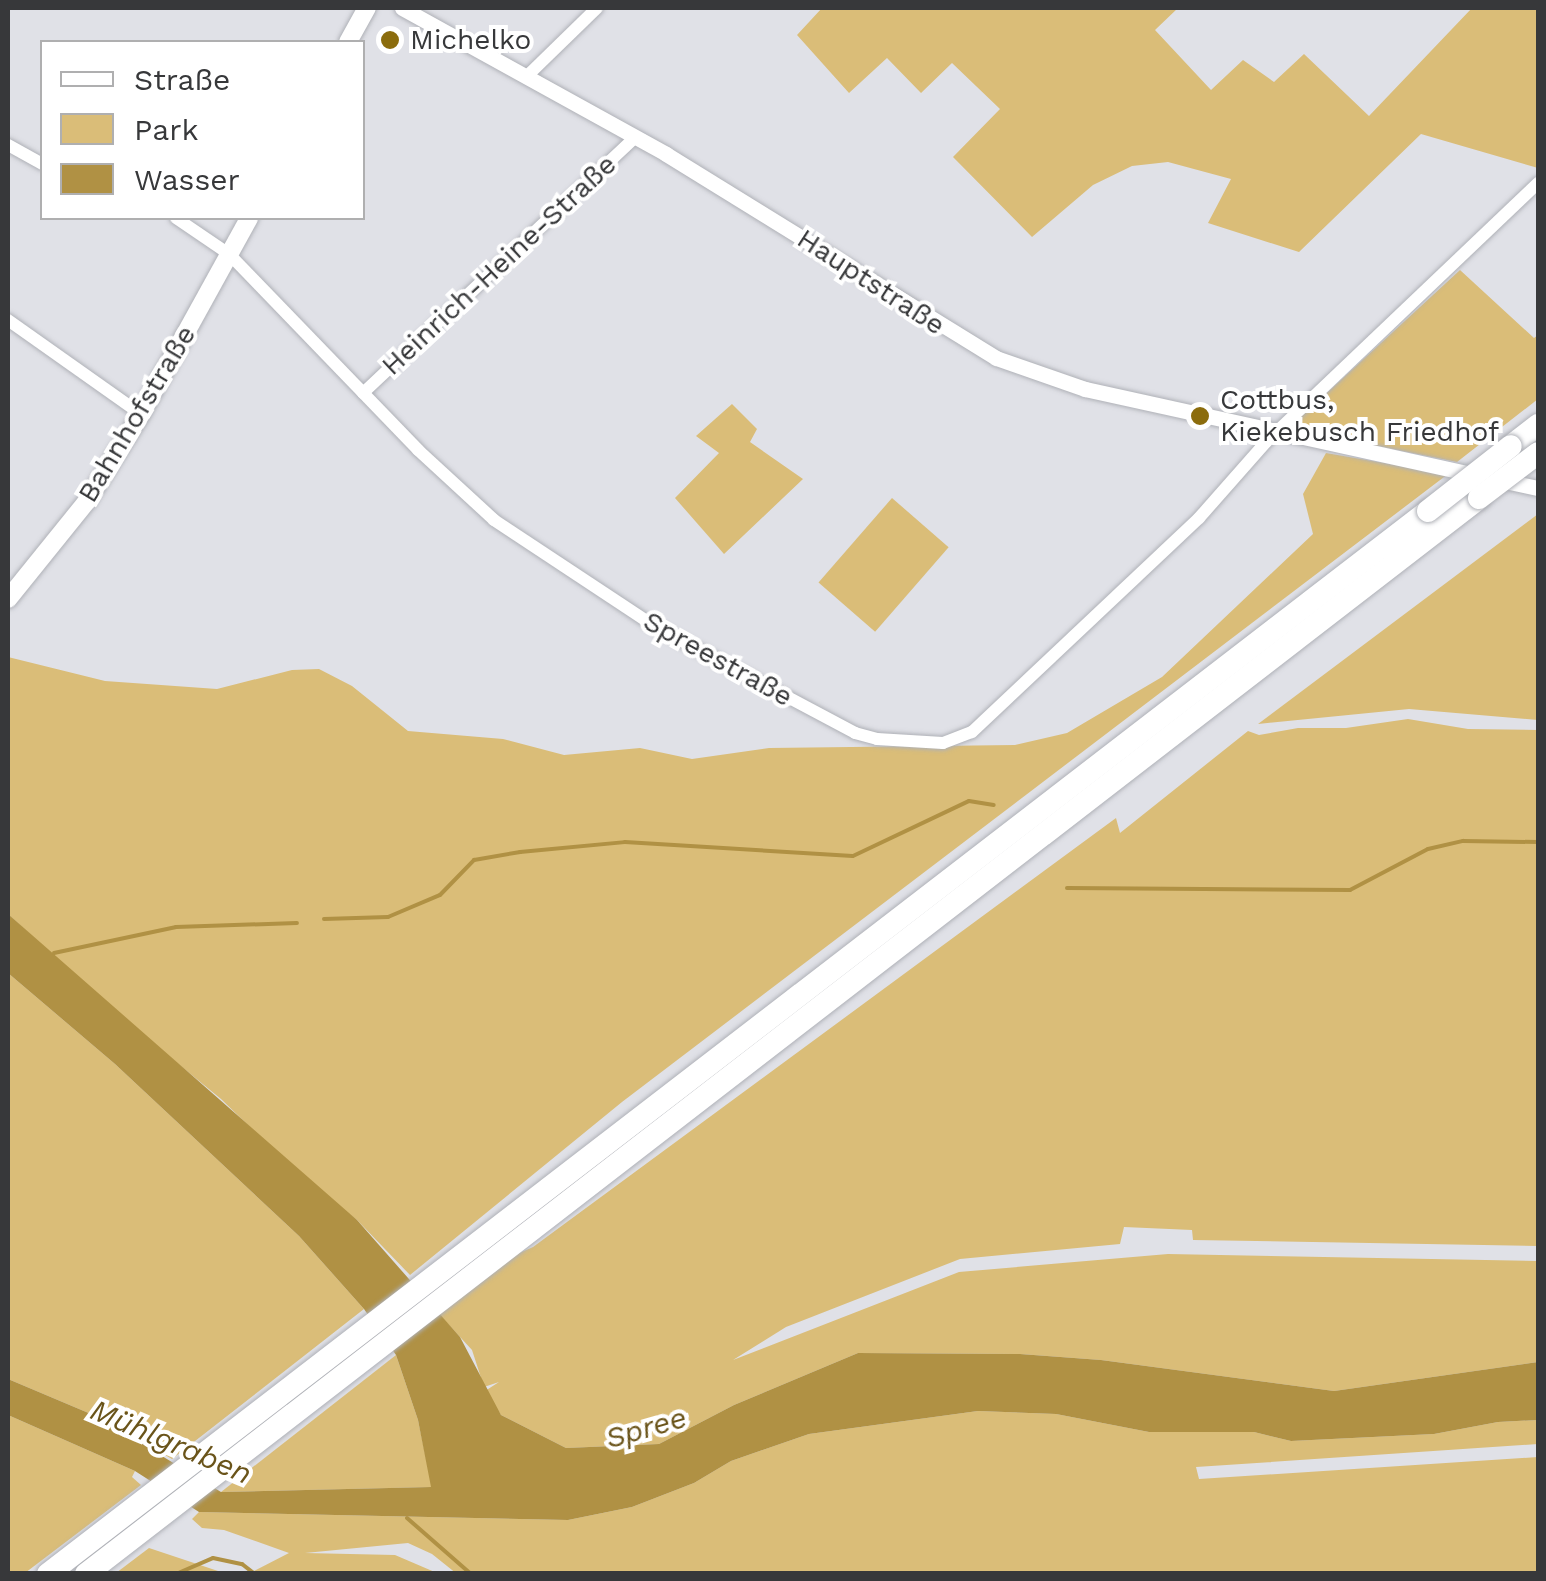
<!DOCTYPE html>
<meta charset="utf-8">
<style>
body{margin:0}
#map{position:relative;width:1546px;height:1581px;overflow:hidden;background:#e0e1e7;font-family:"Work Sans",sans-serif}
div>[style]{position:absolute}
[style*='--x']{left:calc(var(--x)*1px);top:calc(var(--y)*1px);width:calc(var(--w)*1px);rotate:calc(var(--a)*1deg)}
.green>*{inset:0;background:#dabd78;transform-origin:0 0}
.water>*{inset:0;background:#b09144}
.stream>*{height:4px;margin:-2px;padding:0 2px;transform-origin:2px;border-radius:2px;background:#b09144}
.roads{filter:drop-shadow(0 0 2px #afb1b7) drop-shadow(0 0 2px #afb1b7)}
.minor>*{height:12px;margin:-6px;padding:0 6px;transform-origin:6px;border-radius:6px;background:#fff}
.tertiary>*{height:15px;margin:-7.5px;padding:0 7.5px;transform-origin:7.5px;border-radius:7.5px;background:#fff}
.secondary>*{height:18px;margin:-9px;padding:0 9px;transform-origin:9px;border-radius:9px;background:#fff}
.motorway>*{height:22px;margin:-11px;padding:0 11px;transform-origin:11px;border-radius:11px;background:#fff}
.bridges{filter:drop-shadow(0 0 2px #afb1b7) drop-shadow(0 0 2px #afb1b7)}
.motorway-bridge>*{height:22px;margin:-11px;padding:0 11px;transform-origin:11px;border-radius:11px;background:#fff}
.dots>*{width:28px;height:28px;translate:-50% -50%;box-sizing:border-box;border:5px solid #fff;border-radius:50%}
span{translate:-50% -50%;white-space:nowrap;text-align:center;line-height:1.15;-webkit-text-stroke:8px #fff;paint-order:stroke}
.poi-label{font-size:28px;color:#37383a}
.left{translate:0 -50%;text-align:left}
.street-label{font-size:28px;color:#37383a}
.water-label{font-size:30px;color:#6a541a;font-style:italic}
.frame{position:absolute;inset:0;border:10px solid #37383a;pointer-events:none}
.legend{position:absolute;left:40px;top:40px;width:325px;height:180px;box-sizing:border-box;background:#fff;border:2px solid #afafb0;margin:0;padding:12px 18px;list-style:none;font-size:30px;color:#37383a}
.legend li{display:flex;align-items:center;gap:20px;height:50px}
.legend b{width:50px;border:2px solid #afafb0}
</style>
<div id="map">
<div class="green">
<div style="clip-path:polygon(822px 8px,1178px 8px,1155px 30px,1211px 90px,1243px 60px,1274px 82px,1304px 54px,1369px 116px,1472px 8px,1538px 8px,1538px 168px,1421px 134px,1299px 252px,1208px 223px,1231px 179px,1168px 162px,1132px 166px,1093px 185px,1032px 237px,953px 157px,1000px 109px,952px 63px,921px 93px,887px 58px,849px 93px,797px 35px)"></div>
<div style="clip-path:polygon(1460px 270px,1534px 338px,1538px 335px,1538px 399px,1457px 462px,1289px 428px)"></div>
<div style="clip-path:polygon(732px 404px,757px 429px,750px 442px,803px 479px,724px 554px,675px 498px,719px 453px,696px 436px)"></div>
<div style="clip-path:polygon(1326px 453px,1448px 474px,622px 1102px,410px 1275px,357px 1220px,304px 1179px,221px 1099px,115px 1012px,8px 914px,8px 657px,105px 681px,217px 689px,292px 670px,319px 669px,352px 686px,408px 731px,503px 739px,564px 755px,640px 748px,692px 759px,769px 748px,1015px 745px,1067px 733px,1162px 677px,1313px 534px,1303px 494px)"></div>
<div style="left:892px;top:498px;width:75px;height:112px;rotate:41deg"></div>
<div style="clip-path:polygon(1538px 514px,1538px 720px,1409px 709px,1258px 724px)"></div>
<div style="clip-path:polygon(1408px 719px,1468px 729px,1538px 730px,1538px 1246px,1193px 1240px,1192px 1230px,1124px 1227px,1120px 1244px,960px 1259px,786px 1327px,733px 1360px,959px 1272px,1168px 1254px,1538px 1261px,1538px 1362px,1334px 1391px,1101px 1360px,1020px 1354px,858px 1353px,734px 1405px,659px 1444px,566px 1448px,501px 1415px,485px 1391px,499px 1382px,484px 1387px,472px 1350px,439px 1314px,515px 1255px,533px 1247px,1116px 818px,1120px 833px,1248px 731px,1259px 735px,1298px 728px,1346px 728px)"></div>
<div style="clip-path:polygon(8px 973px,115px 1064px,299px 1236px,364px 1309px,172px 1459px,98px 1417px,8px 1379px)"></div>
<div style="clip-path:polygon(396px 1355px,418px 1420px,432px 1487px,221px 1492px)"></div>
<div style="clip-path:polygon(978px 1411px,1056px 1414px,1149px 1432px,1254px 1432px,1291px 1441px,1434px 1434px,1498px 1422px,1538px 1420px,1538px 1444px,1196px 1467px,1199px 1479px,1538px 1457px,1538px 1573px,457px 1574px,432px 1554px,408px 1543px,305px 1553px,395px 1555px,437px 1573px,248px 1574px,289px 1553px,224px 1530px,202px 1528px,192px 1519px,199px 1512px,568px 1520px,632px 1507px,694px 1483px,731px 1461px,809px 1434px)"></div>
<div style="clip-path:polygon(8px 1415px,135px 1471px,132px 1477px,141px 1485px,25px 1573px,8px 1573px)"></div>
<div style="clip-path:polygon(149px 1548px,224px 1573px,116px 1573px)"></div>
</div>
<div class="water">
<div style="clip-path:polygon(8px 914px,357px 1220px,460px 1337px,501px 1415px,566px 1448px,659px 1444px,734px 1405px,858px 1353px,1020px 1354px,1101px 1360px,1334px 1391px,1538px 1362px,1538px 1420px,1498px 1422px,1434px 1434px,1291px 1441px,1254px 1432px,1149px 1432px,1056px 1414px,978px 1411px,809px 1434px,731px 1461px,694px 1483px,632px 1507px,568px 1520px,199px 1512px,135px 1471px,8px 1415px,8px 1379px,98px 1417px,221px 1492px,431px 1487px,418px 1420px,396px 1355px,364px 1309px,299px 1236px,115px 1064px,8px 973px)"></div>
</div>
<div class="stream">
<div style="--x:1067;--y:888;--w:283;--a:0.4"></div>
<div style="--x:1350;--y:890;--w:88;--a:-27.7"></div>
<div style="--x:1428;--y:849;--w:36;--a:-13"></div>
<div style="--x:1463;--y:841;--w:75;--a:0.8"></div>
<div style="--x:324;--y:919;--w:64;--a:-1.8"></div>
<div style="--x:388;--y:917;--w:56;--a:-22.9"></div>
<div style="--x:440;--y:895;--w:49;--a:-45.8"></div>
<div style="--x:474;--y:860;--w:47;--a:-9.9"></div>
<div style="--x:520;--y:852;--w:105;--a:-5.4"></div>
<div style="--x:625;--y:842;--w:228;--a:3.5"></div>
<div style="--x:853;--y:856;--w:128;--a:-25.4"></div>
<div style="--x:969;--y:801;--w:25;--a:9"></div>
<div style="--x:54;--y:953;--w:125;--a:-12"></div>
<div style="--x:176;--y:927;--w:121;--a:-1.9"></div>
<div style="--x:407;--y:1518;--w:85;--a:41.2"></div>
<div style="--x:176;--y:1574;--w:40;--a:-23.4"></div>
<div style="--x:213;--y:1558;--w:30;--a:12"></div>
<div style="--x:242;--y:1564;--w:16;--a:38"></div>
</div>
<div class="roads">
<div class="minor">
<div style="--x:528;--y:75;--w:96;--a:-44.2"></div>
<div style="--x:8;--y:145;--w:39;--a:29"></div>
<div style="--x:176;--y:218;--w:64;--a:34.2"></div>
<div style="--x:229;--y:254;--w:272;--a:46"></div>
<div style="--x:418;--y:450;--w:103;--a:42.6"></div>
<div style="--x:494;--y:520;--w:192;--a:33.5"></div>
<div style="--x:654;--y:626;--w:228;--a:28"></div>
<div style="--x:855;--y:733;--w:23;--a:15"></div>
<div style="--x:877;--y:739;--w:66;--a:3.5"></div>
<div style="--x:943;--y:743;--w:31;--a:-21"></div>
<div style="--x:972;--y:732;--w:312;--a:-43.3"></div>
<div style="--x:1199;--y:518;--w:101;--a:-48.6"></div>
<div style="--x:1266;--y:442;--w:376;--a:-43.6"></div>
<div style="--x:8;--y:320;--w:163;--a:35.3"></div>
<div style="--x:363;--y:393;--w:374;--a:-43.2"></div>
</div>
<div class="tertiary">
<div style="--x:402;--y:8;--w:302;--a:28.9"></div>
<div style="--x:666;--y:154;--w:388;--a:31.7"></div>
<div style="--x:996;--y:358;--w:94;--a:19.2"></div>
<div style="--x:1085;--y:389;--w:401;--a:12.4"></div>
<div style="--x:1500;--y:480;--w:39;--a:12"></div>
</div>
<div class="secondary">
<div style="--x:348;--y:42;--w:39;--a:-61"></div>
<div style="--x:8;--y:599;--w:126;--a:-51.1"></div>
<div style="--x:87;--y:501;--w:102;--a:-58.2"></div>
<div style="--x:141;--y:414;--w:224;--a:-61.1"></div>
</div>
<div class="motorway">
<div style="--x:1511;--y:446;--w:34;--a:-38"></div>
<div style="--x:48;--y:1574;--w:1742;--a:-37.61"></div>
<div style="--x:86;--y:1574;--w:1760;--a:-37.68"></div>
</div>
</div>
<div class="bridges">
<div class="motorway-bridge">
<div style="--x:1479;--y:498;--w:74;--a:-37.3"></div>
<div style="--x:1428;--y:511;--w:105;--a:-38.1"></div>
</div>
</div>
<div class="dots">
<div style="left:390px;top:40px;background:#8b6c0d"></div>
<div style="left:1200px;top:416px;background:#8b6c0d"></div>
</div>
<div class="poi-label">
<span class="left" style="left:410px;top:40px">Michelko</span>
<span class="left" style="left:1220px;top:416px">Cottbus,<br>Kiekebusch Friedhof</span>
</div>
<div class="street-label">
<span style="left:499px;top:265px;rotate:-43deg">Heinrich-Heine-Straße</span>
<span style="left:871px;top:282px;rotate:33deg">Hauptstraße</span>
<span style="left:137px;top:414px;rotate:-59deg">Bahnhofstraße</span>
<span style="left:718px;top:659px;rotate:29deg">Spreestraße</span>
</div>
<div class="water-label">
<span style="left:646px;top:1428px;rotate:-16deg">Spree</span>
<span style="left:171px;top:1442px;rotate:23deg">Mühlgraben</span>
</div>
<div class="frame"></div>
<ul class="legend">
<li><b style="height:12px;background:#fff"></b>Straße</li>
<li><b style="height:28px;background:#dabd78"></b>Park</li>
<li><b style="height:28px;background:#b09144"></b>Wasser</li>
</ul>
</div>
